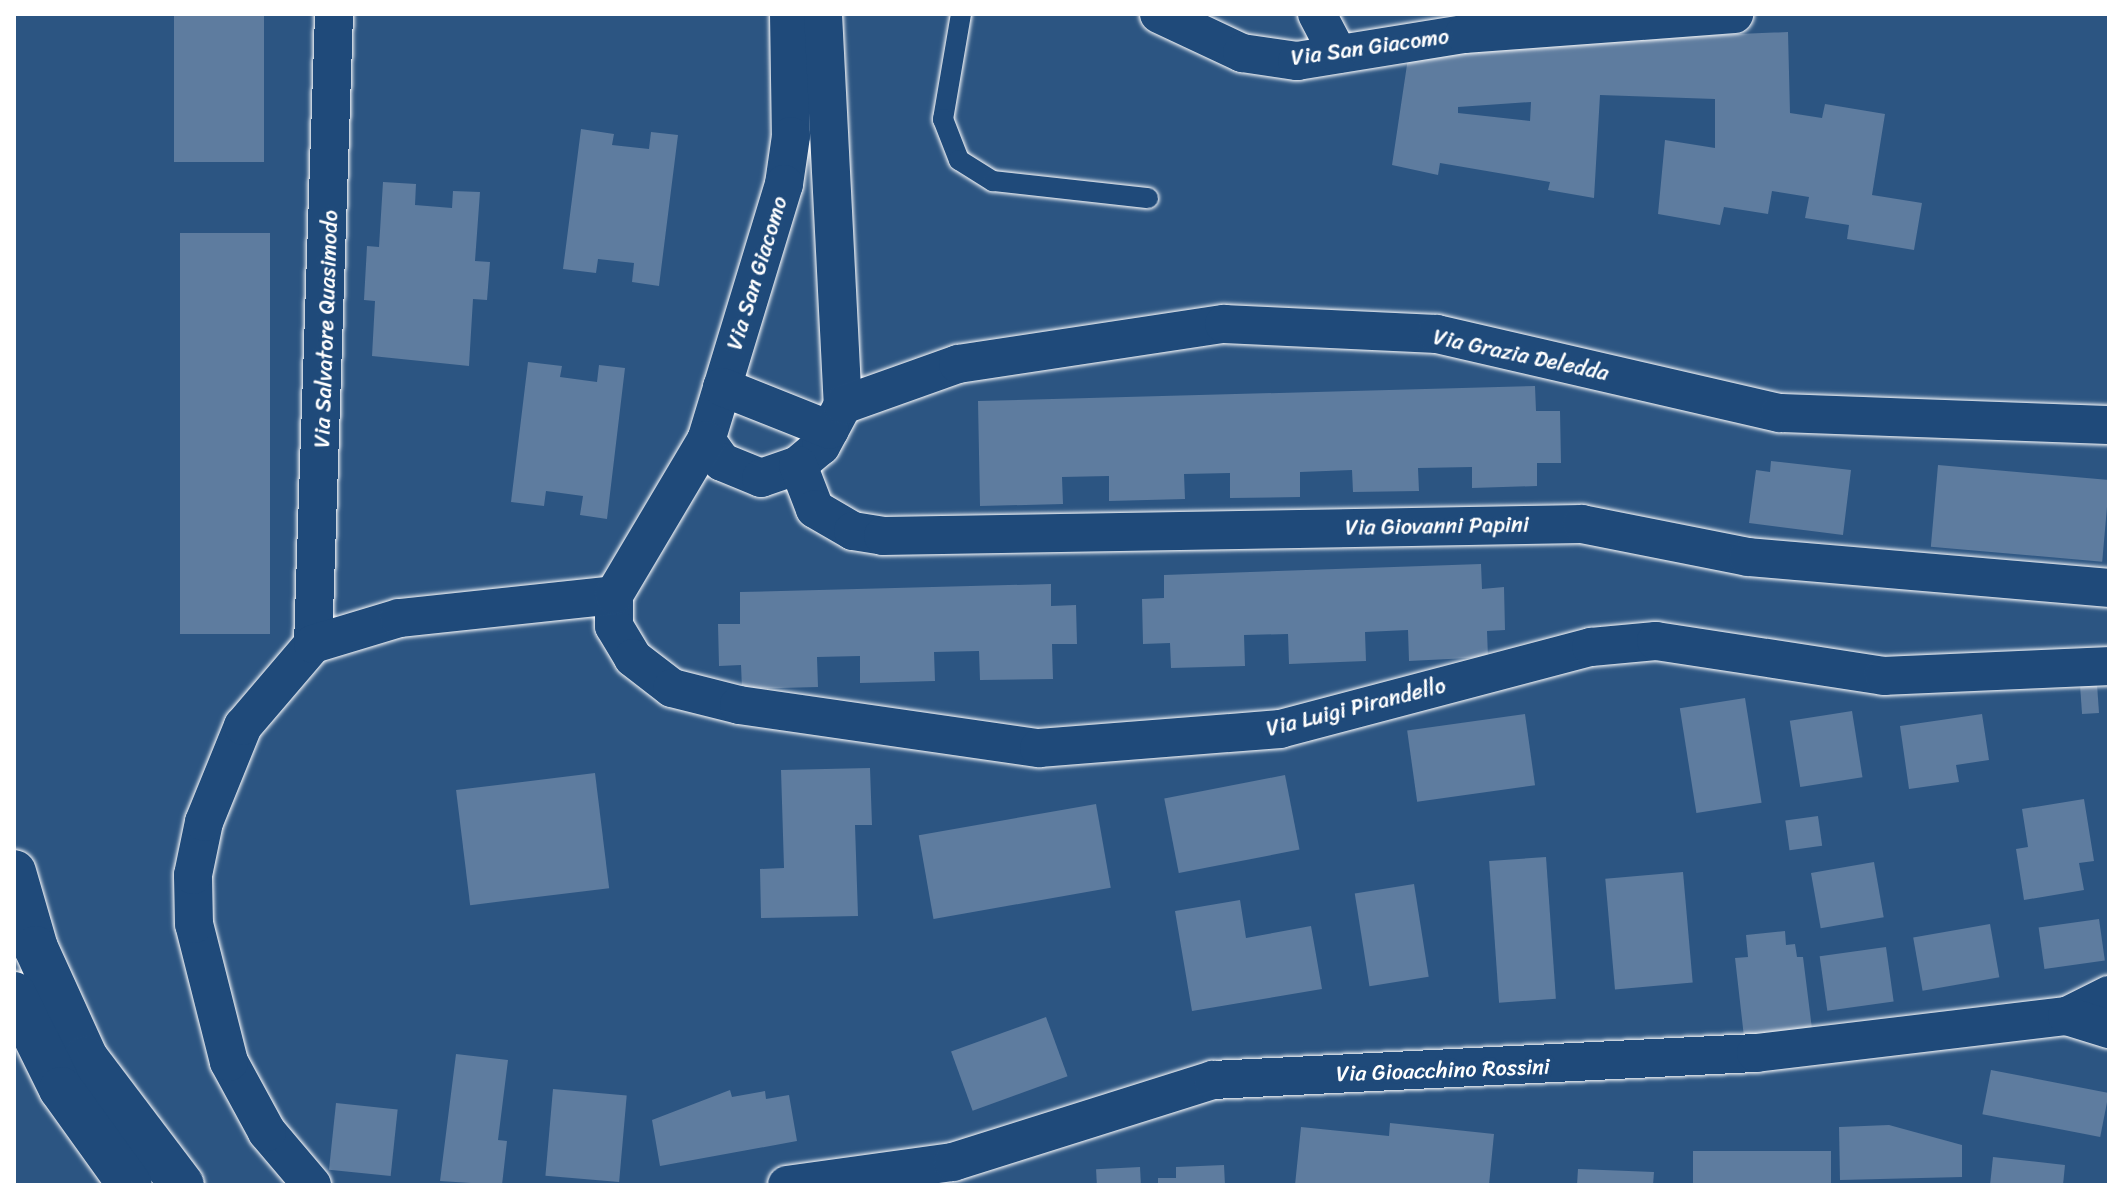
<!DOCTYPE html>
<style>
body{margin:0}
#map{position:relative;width:2123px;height:1199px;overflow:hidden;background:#2c5582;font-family:Sriracha,sans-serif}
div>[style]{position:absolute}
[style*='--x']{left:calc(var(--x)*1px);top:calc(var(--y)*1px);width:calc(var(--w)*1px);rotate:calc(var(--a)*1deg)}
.building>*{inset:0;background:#5e7c9f;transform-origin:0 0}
.roads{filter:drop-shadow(0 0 2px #fff) drop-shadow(0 0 2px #fff)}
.service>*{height:20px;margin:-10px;padding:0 10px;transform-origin:10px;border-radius:10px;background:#1f4a7a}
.minor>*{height:38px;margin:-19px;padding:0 19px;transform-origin:19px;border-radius:19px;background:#1f4a7a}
.motorway>*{height:44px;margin:-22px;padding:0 22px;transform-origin:22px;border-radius:22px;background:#1f4a7a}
span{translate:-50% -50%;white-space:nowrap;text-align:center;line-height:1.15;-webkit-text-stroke:8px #1f4a7a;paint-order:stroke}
.street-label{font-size:22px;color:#fff}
.frame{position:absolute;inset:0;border:16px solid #fff;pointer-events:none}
</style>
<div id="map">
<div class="building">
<div style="left:174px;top:14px;width:90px;height:148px"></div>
<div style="clip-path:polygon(evenodd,1788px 32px,1790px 113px,1822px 118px,1825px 104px,1885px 114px,1872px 195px,1922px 203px,1914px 250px,1847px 239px,1849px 225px,1805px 218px,1809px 197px,1772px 191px,1768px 214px,1724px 207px,1720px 225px,1658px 214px,1665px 140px,1715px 148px,1715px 99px,1600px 95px,1594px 198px,1548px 190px,1550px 182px,1440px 163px,1438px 175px,1392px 165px,1408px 58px,1503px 44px,1788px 32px,1531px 102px,1530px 121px,1458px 113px,1458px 107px,1531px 102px)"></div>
<div style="clip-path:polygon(581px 129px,614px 134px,612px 145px,649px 149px,651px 132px,678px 135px,659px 286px,632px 282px,634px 263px,598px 259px,596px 273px,563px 269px)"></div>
<div style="clip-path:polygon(383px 182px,416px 184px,415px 205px,452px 208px,453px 191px,480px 192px,475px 261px,490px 262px,487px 300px,473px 299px,469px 366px,372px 356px,375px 301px,364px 300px,367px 246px,379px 247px)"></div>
<div style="left:270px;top:233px;width:401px;height:90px;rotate:90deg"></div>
<div style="clip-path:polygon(528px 362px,562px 366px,560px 377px,597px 382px,599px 365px,625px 368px,607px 519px,580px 515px,583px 496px,546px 491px,544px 506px,511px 502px)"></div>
<div style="clip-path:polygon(1535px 386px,1536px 411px,1560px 411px,1561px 463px,1537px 463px,1537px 486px,1472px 488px,1472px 467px,1418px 468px,1419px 491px,1353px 492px,1352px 470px,1300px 472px,1300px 497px,1230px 498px,1230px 473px,1184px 474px,1185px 499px,1109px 501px,1109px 476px,1062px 477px,1063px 504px,980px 506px,978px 401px)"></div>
<div style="clip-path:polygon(1771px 461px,1851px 470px,1843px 535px,1749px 523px,1756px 470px,1770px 472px)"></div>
<div style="left:1938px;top:465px;width:172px;height:82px;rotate:5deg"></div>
<div style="clip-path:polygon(1481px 564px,1482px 589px,1504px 587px,1505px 630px,1487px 631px,1488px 657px,1409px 661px,1408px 630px,1365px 632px,1366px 661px,1289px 664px,1288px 634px,1244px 635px,1245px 666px,1171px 668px,1170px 643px,1143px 644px,1142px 599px,1164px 598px,1164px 575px)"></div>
<div style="clip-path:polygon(1051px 584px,1051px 606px,1076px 605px,1077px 644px,1052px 644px,1053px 679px,980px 680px,979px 651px,934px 652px,935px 681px,860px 683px,860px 656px,817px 657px,818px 687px,742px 689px,741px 665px,719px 666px,718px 624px,740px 624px,740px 592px)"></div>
<div style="left:2097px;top:684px;width:29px;height:17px;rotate:86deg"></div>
<div style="left:1745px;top:698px;width:106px;height:66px;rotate:81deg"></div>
<div style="left:1852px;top:711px;width:67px;height:63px;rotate:81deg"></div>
<div style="left:1525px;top:714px;width:72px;height:119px;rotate:82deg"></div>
<div style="clip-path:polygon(1982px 714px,1989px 760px,1956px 765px,1959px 782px,1909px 789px,1900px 726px)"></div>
<div style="clip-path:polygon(870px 768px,872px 825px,855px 825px,858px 916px,761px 918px,760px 869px,784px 868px,781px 770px)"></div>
<div style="left:595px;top:773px;width:116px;height:140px;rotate:83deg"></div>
<div style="left:1285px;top:775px;width:76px;height:123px;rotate:79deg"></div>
<div style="clip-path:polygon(2084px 799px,2094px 861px,2079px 863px,2084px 890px,2024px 900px,2016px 849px,2028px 847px,2022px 809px)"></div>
<div style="left:1096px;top:804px;width:85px;height:180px;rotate:80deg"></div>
<div style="left:1818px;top:816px;width:30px;height:33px;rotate:82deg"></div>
<div style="left:1546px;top:857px;width:142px;height:57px;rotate:86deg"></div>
<div style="left:1874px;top:862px;width:56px;height:64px;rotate:80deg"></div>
<div style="left:1683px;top:872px;width:111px;height:78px;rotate:85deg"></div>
<div style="left:1414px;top:884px;width:94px;height:60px;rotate:81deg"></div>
<div style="clip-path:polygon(1240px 900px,1246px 938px,1311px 926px,1322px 989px,1192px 1011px,1175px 911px)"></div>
<div style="left:2099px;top:919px;width:42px;height:61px;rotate:82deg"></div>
<div style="left:1990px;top:924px;width:54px;height:78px;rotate:80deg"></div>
<div style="clip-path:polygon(1785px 931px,1786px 945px,1795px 944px,1797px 957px,1803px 957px,1812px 1029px,1744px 1037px,1735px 958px,1748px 957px,1746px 935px)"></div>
<div style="left:1886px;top:947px;width:55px;height:67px;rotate:82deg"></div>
<div style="left:1046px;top:1017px;width:63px;height:101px;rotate:70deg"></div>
<div style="clip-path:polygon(456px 1054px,508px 1060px,498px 1140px,507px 1141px,502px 1185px,440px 1181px)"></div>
<div style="left:1991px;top:1070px;width:120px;height:45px;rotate:11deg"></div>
<div style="left:553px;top:1089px;width:74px;height:87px;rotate:5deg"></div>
<div style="clip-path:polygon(730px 1090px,732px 1097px,765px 1091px,766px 1099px,789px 1095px,797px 1141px,660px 1166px,652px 1120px)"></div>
<div style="left:336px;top:1103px;width:62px;height:67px;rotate:6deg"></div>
<div style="clip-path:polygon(1390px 1123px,1494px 1134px,1489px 1185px,1295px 1185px,1301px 1127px,1389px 1136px)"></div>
<div style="clip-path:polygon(1889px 1125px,1962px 1145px,1962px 1177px,1840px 1180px,1839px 1127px)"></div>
<div style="left:1831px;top:1151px;width:34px;height:138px;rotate:90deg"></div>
<div style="clip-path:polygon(1993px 1157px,2065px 1165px,2063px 1185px,1990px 1185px)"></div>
<div style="clip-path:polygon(1224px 1165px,1225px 1185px,1158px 1185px,1158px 1178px,1176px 1178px,1176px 1167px)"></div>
<div style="left:1140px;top:1167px;width:18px;height:44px;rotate:87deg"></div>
<div style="clip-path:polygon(1578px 1169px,1654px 1172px,1653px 1185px,1577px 1185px)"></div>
</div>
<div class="roads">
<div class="service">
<div style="--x:961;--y:14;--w:107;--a:99.7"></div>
<div style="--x:943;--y:119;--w:44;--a:68.7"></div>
<div style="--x:959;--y:160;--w:40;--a:32"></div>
<div style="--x:993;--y:181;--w:156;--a:6.3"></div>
</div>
<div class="minor">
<div style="--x:789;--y:14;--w:122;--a:89.1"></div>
<div style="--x:791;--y:136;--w:49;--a:98.3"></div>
<div style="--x:784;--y:184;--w:268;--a:106.9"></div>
<div style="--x:706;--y:440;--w:27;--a:54"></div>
<div style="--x:722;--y:462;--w:42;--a:22.3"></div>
<div style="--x:761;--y:478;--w:39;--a:-19"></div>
<div style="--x:798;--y:465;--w:30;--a:-40"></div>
<div style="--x:821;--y:446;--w:47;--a:-61.8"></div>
<div style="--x:823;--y:14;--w:392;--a:87.1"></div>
<div style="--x:1159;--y:14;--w:92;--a:25.2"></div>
<div style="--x:1242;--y:53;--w:56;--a:8.3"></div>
<div style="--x:1297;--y:61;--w:169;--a:-9.2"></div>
<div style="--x:1464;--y:34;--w:271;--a:-4.2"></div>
<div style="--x:1317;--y:14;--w:45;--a:62.3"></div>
<div style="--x:722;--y:387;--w:116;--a:21.7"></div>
<div style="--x:843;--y:405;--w:122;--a:-19.6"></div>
<div style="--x:958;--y:364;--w:269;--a:-8.6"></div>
<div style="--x:1224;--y:324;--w:213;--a:2.7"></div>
<div style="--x:1437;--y:334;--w:352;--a:13"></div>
<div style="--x:1780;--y:413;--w:329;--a:2.1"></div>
<div style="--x:798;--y:465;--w:47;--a:68.9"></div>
<div style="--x:815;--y:509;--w:44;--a:30.1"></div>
<div style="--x:853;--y:531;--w:30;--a:9"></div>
<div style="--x:883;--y:536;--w:699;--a:-0.98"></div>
<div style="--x:1582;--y:524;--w:169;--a:11.2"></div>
<div style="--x:1748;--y:557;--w:362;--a:4.9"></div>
<div style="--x:614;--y:595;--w:31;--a:90"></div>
<div style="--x:614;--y:626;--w:37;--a:59"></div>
<div style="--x:633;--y:658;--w:49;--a:37.6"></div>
<div style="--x:672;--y:688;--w:69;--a:14.2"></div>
<div style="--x:739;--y:705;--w:303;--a:8.2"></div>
<div style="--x:1039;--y:748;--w:242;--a:-4.5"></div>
<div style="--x:1280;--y:729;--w:322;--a:-14.8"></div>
<div style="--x:1591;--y:647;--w:65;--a:-5.3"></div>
<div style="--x:1656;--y:641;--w:231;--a:8.7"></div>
<div style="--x:1884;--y:676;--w:225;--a:-2.5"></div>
<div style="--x:313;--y:644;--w:630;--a:-88.09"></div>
<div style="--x:2067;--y:1016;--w:47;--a:-26.6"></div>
<div style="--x:312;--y:1185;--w:70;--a:-130.3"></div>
<div style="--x:267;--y:1132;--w:80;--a:-118.5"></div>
<div style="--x:229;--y:1062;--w:142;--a:-104.2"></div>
<div style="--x:194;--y:924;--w:49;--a:-91.2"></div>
<div style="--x:193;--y:875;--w:54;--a:-78.3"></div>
<div style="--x:204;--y:822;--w:104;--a:-67.9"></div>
<div style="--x:243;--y:726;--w:108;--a:-49.5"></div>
<div style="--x:313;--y:644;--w:90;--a:-16.8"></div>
<div style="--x:399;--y:618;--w:216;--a:-6.1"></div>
<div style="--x:614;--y:595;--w:180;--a:-59.3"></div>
<div style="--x:787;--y:1185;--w:168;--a:-7.9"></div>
<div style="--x:953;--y:1162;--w:273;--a:-17.5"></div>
<div style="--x:1213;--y:1080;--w:544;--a:-2.85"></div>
<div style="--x:1756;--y:1053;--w:313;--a:-6.8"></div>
<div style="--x:2067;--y:1016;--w:44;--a:17.2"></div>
</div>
<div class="motorway">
<div style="--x:14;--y:872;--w:79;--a:73.9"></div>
<div style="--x:36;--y:948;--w:121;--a:65.6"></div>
<div style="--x:86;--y:1058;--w:159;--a:52.9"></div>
<div style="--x:14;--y:994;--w:106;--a:63.7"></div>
<div style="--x:61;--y:1089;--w:118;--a:54.3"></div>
</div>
</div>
<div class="street-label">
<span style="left:1370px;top:47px;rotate:-8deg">Via San Giacomo</span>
<span style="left:757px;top:273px;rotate:-73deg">Via San Giacomo</span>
<span style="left:326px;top:329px;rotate:-88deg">Via Salvatore Quasimodo</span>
<span style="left:1521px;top:355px;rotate:12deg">Via Grazia Deledda</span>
<span style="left:1437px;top:526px;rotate:-1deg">Via Giovanni Papini</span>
<span style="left:1356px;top:707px;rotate:-14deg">Via Luigi Pirandello</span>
<span style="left:1443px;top:1070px;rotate:-2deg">Via Gioacchino Rossini</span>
</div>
<div class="frame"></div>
</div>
